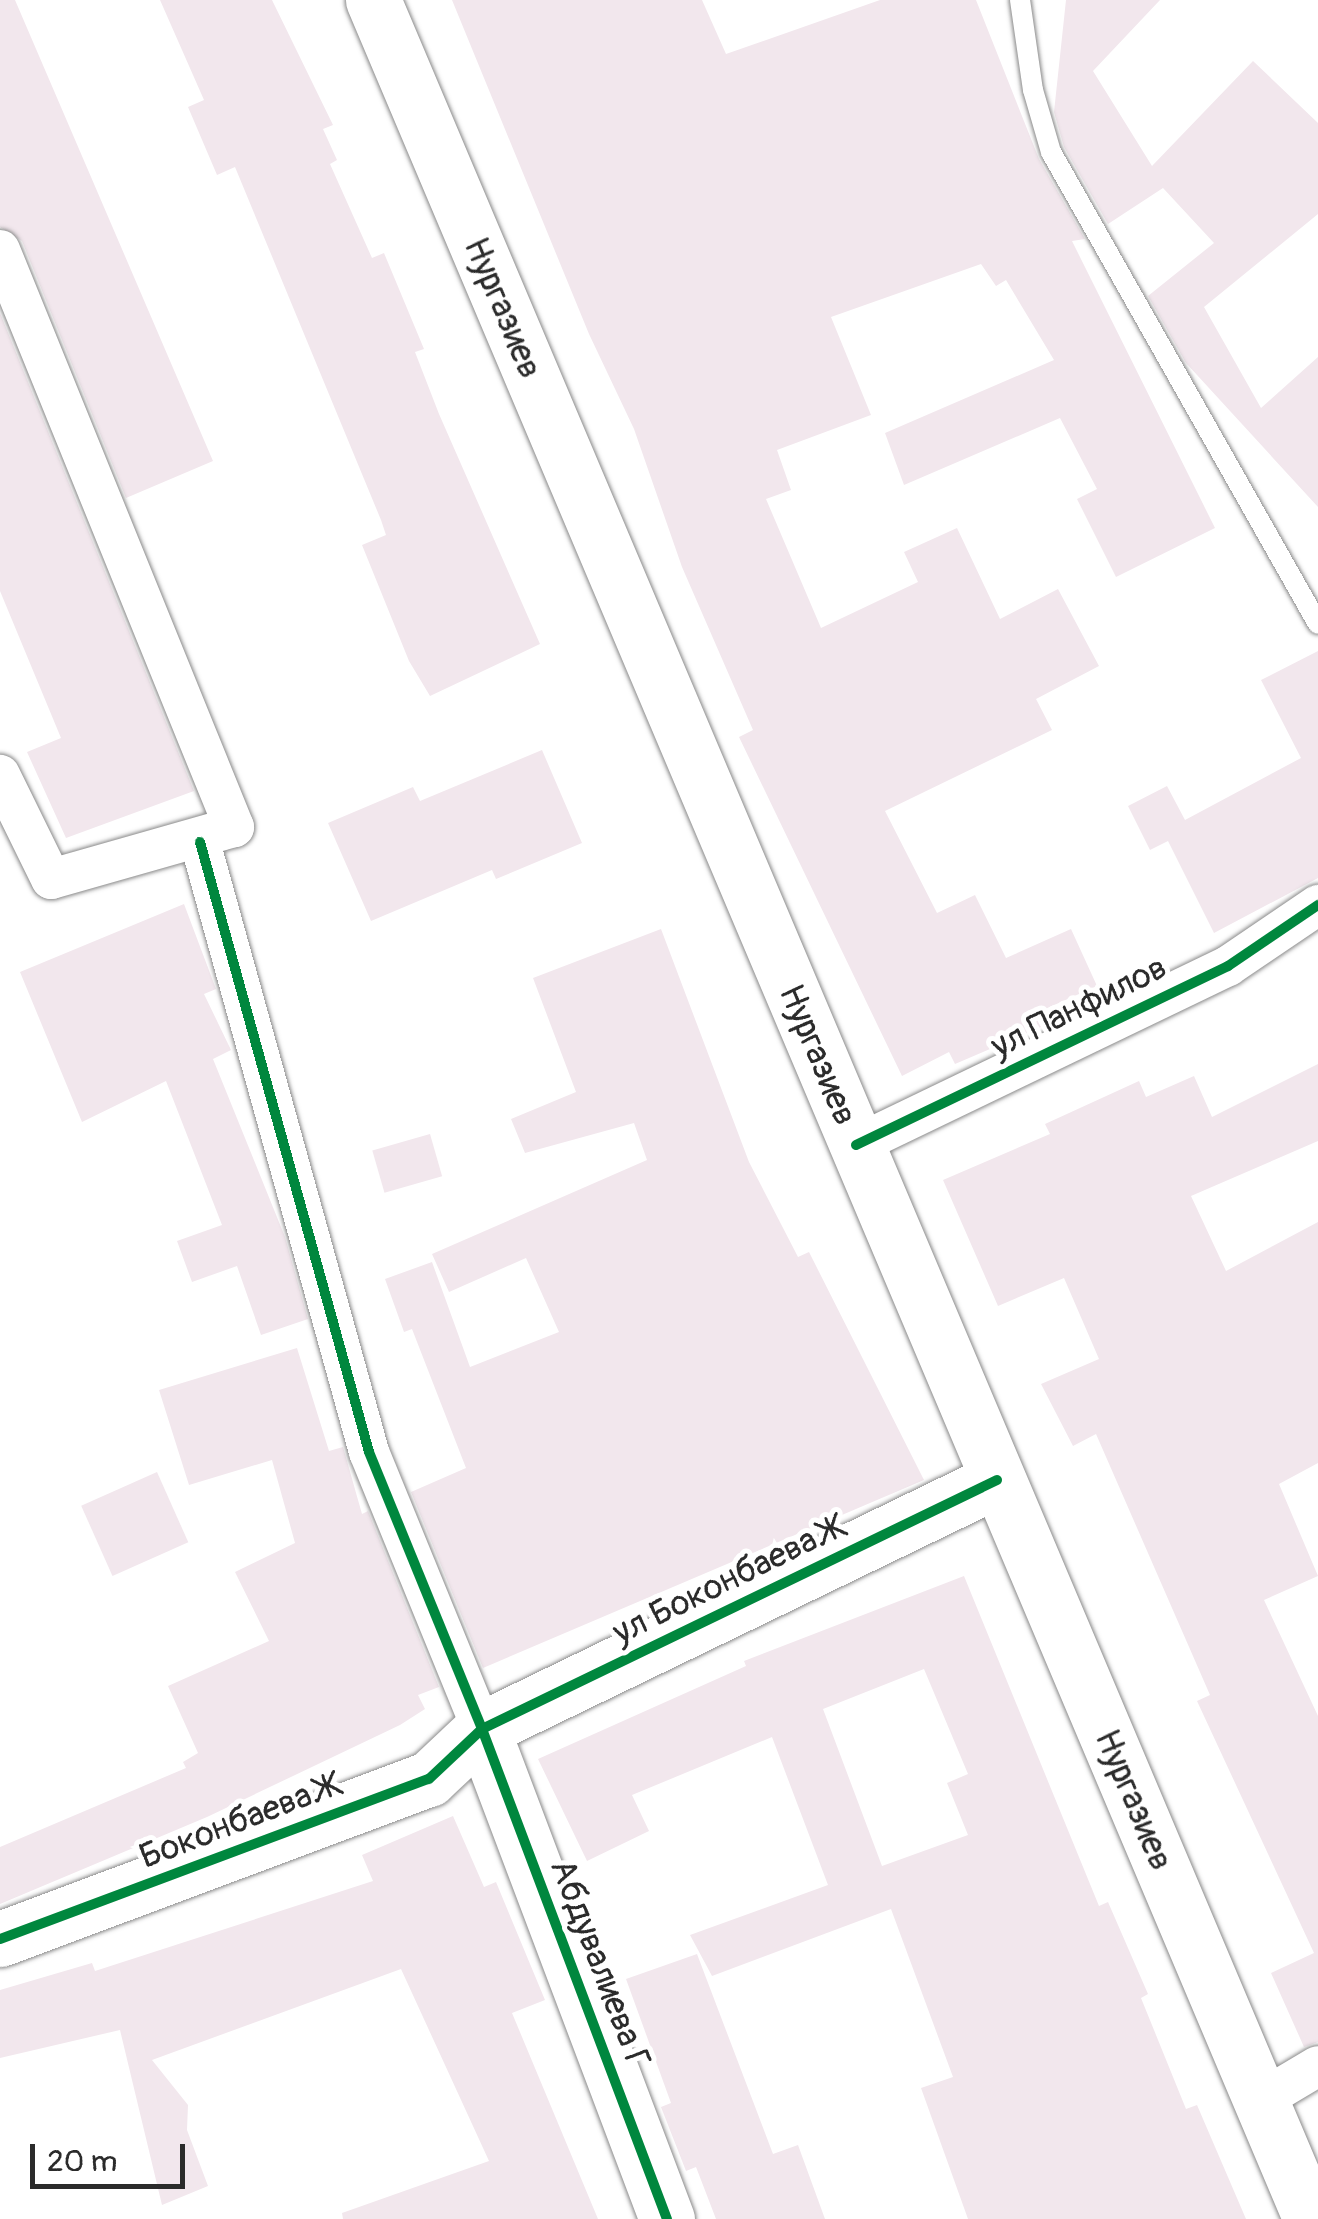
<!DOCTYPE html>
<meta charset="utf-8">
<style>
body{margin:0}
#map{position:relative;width:1318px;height:2219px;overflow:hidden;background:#fff;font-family:Pangolin,sans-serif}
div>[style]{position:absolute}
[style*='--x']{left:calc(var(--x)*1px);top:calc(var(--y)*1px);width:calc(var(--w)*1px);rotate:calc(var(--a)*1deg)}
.building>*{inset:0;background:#f2e7ed;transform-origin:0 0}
.roads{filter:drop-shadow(0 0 2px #8a8a8a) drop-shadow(0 0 2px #8a8a8a)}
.lane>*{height:20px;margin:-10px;padding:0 10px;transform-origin:10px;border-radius:10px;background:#fff}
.street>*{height:40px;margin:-20px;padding:0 20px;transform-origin:20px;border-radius:20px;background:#fff}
.secondary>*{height:55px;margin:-27.5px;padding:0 27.5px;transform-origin:27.5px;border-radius:27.5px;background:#fff}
.cycleway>*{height:10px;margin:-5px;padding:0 5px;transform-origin:5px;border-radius:5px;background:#00873e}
span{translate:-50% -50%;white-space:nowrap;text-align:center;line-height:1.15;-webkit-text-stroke:10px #fff;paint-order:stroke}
.street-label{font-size:35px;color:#2b2b2b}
.scale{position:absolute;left:30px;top:2144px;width:155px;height:45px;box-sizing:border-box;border:5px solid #2b2b2b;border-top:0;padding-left:12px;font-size:30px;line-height:35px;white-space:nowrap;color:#2b2b2b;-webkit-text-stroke:8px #fff;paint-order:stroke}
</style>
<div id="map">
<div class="building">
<div style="clip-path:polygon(0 0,15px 0,213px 461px,126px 498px,22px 241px,0 227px)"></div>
<div style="clip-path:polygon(160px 0,272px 0,333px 125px,323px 129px,337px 160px,330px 164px,372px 258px,384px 253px,424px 349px,415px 352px,439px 414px,540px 644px,430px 696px,409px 661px,362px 545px,386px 535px,381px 520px,235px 167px,217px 175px,188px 107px,204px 100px)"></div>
<div style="clip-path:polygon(452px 0,702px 0,726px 54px,880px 0,976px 0,1039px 159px,1085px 239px,1072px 241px,1215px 528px,1116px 577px,1077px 499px,1097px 489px,1060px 418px,904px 485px,885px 433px,1054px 360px,1006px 280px,996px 286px,981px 264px,831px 317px,871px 415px,777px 450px,791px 490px,766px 499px,821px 628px,918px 582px,904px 552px,957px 528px,1000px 619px,1058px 589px,1099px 666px,1036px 699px,1052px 730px,885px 811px,937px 913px,975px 895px,1006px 958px,1071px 929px,1097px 986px,1034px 1014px,1041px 1027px,955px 1064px,949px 1052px,902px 1076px,739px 737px,753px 730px,682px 567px,634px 429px,589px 334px)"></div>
<div style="clip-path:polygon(1066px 0,1160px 0,1093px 71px,1152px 166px,1253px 61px,1318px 123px,1318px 214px,1204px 307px,1261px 408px,1318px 357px,1318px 507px,1186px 363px,1148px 296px,1214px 243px,1163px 188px,1108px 224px,1064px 147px,1054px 112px)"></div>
<div style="clip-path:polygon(0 313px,194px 791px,66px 838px,27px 752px,61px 738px,0 591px)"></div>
<div style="clip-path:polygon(1318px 651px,1318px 878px,1214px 933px,1168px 841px,1150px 850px,1128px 806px,1167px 786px,1185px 820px,1301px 758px,1261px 680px)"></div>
<div style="clip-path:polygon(542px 750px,582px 843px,496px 879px,492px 870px,371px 921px,328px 823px,413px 787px,420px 801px)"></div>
<div style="clip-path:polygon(184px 904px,216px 989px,204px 994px,231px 1050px,213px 1059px,285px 1237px,308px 1319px,261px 1335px,237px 1266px,192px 1282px,177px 1241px,222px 1225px,166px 1081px,82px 1122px,20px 972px)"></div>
<div style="clip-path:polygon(661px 929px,749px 1162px,798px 1257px,809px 1252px,924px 1480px,483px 1668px,411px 1492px,466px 1468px,412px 1329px,404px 1332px,385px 1279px,432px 1262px,470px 1367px,559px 1332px,526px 1258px,449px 1292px,432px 1254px,647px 1160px,634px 1123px,525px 1153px,511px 1119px,576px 1092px,533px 978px)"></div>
<div style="clip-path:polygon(1318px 1064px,1318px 1141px,1191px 1196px,1226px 1271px,1318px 1222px,1318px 1463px,1279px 1484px,1318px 1576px,1264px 1600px,1318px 1716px,1318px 2042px,1304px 2047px,1271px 1973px,1314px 1953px,1197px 1701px,1210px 1695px,1096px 1434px,1073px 1446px,1041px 1384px,1099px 1359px,1064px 1278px,998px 1306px,943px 1180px,1050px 1134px,1045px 1124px,1139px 1081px,1146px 1097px,1194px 1076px,1212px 1117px)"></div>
<div style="left:430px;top:1134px;width:44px;height:60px;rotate:74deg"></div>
<div style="clip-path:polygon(297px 1348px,329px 1451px,343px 1447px,362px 1514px,368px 1511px,439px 1687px,418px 1695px,425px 1709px,400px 1725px,207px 1817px,0 1904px,0 1847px,186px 1768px,183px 1762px,198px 1753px,168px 1686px,269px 1641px,235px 1572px,295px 1543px,272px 1460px,189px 1485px,159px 1390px)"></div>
<div style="left:157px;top:1472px;width:77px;height:83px;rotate:66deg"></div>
<div style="clip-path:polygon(evenodd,964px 1576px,1099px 1906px,1108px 1902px,1148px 1994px,1141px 1998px,1186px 2109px,1197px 2105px,1246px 2219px,968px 2219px,921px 2088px,953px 2077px,891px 1909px,712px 1976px,690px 1935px,828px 1885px,772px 1737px,632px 1795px,649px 1831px,587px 1861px,538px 1759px,746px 1666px,744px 1661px,964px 1576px,924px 1669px,968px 1774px,947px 1783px,968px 1835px,882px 1866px,823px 1709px,924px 1669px)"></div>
<div style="clip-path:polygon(453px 1816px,484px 1887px,496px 1882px,545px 2000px,512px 2013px,598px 2219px,343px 2219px,342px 2213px,489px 2161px,401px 1969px,152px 2060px,188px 2105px,187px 2130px,208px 2186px,162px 2205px,120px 2030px,0 2058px,0 1990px,92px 1963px,95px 1971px,373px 1881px,362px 1855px)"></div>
<div style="clip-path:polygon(697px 1954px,773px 2154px,798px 2145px,825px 2219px,716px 2219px,696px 2167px,686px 2171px,661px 2107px,671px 2103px,626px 1979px)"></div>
</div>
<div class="roads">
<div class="lane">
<div style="--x:1020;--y:0;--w:91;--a:81.8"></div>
<div style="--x:1033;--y:90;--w:65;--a:73.8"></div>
<div style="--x:1051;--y:152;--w:542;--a:60.5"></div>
</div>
<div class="street">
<div style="--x:0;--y:250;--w:623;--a:67.93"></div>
<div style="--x:234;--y:827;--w:190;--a:164.1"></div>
<div style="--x:51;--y:879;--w:116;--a:-116.1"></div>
<div style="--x:200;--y:842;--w:633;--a:74.51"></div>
<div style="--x:369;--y:1452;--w:299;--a:67.8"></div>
<div style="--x:856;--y:1145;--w:413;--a:-25.7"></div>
<div style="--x:1228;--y:966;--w:109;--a:-34.1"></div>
<div style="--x:1261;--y:2100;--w:66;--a:-30.8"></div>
</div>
<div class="secondary">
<div style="--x:373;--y:0;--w:2409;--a:67.09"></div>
<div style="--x:482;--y:1729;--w:524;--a:69.32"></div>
<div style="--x:0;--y:1939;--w:458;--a:-20.5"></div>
<div style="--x:429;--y:1779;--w:73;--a:-43.3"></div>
<div style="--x:482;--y:1729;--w:572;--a:-25.8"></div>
</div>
</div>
<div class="cycleway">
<div style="--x:200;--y:842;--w:633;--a:74.51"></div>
<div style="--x:369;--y:1452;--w:299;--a:67.8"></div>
<div style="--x:482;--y:1729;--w:524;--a:69.32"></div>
<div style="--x:856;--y:1145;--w:413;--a:-25.7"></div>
<div style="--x:1228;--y:966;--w:109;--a:-34.1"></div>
<div style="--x:0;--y:1939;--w:458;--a:-20.5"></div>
<div style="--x:429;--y:1779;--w:73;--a:-43.3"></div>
<div style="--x:482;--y:1729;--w:572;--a:-25.8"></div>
</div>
<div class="street-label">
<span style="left:503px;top:308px;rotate:67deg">Нургазиев</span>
<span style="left:1079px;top:1007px;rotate:-26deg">ул Панфилов</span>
<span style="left:818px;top:1055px;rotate:67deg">Нургазиев</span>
<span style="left:728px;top:1580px;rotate:-26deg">ул Боконбаева.Ж</span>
<span style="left:1134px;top:1800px;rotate:67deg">Нургазиев</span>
<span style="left:239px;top:1821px;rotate:-21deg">Боконбаева.Ж</span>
<span style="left:600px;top:1964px;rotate:69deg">Абдувалиева Г</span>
</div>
<div class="scale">20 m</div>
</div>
